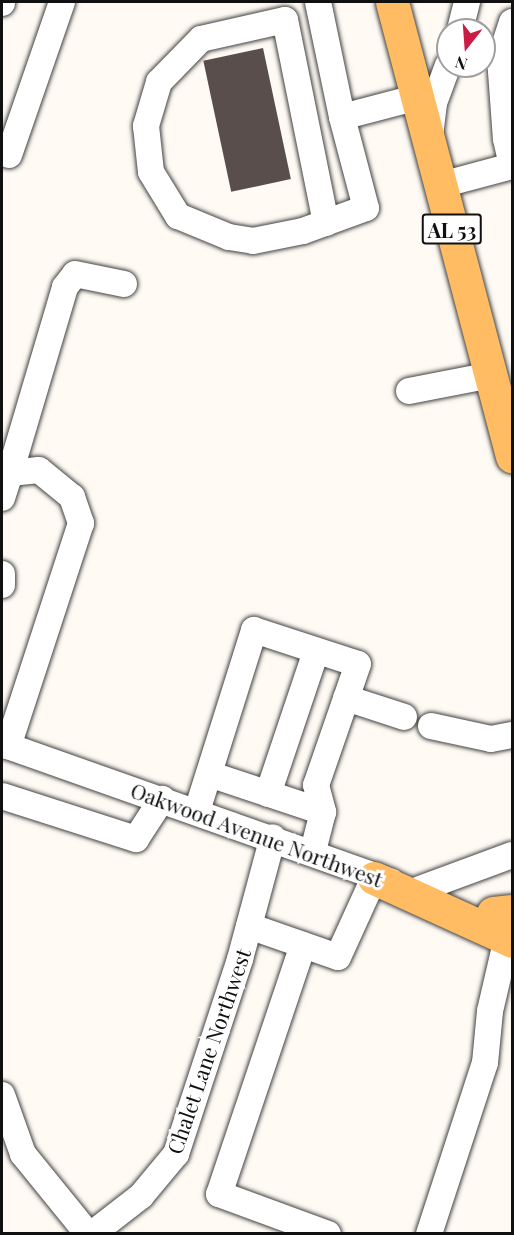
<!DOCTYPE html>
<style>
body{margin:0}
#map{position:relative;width:514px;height:1235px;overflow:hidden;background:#fffaf3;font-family:"Playfair Display",serif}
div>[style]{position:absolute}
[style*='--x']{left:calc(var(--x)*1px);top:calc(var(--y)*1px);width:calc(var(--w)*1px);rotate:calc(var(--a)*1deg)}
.building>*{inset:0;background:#594e4b;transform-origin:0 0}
.roads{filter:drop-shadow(0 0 2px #434343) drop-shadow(0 0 2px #434343)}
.minor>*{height:26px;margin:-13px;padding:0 13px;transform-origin:13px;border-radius:13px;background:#fff}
.major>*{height:33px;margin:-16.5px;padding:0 16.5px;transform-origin:16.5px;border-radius:16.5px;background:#ffbc63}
span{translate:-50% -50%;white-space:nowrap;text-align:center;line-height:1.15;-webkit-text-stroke:6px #fff;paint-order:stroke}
.shield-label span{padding:2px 4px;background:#fff;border:2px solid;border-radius:4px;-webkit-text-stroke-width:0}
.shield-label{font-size:20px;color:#101010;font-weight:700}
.street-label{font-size:21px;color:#101010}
.frame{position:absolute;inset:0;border:3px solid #101010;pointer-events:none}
.north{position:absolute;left:436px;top:18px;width:60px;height:60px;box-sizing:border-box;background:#fff;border:2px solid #9f9f9f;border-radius:50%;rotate:197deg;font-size:16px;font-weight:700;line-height:24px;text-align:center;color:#101010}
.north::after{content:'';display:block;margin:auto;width:21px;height:27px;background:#cb1c45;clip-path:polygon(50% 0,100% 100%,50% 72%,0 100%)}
</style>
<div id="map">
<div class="building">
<div style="left:263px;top:48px;width:134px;height:61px;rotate:78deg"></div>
</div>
<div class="roads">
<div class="minor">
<div style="--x:318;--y:2;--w:117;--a:78.2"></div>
<div style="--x:342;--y:117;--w:79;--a:-14.7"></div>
<div style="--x:2;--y:3;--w:1;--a:-90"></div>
<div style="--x:512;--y:22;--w:38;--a:108"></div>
<div style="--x:500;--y:58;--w:81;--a:85.8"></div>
<div style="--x:506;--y:139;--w:28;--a:77"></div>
<div style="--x:460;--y:30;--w:29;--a:-76"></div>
<div style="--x:430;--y:136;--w:33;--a:-83"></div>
<div style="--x:434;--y:103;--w:40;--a:-69.8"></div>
<div style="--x:9;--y:155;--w:162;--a:-70.9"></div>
<div style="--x:441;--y:185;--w:73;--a:-15"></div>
<div style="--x:326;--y:223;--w:207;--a:-101.4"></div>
<div style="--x:285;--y:20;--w:86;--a:167.3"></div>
<div style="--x:201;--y:39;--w:60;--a:134.3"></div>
<div style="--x:159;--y:82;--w:46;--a:106.5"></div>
<div style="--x:146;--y:126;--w:46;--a:83.8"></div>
<div style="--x:151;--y:172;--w:52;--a:58.5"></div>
<div style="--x:178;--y:216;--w:55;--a:22.4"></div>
<div style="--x:229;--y:237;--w:24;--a:9"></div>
<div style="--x:253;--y:241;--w:51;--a:-11.3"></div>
<div style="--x:303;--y:231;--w:67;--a:-20.1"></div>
<div style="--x:366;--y:208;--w:94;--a:-104.8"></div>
<div style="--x:409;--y:391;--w:84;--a:-11"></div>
<div style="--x:10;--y:473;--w:194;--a:-73.5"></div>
<div style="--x:65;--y:287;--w:16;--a:-52"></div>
<div style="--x:75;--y:274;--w:50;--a:11.5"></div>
<div style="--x:2;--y:498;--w:26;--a:-72"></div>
<div style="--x:10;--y:473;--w:29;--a:-6"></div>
<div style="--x:39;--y:470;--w:43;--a:39.3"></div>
<div style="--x:72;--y:497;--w:28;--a:71"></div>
<div style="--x:81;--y:523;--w:235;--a:108.1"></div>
<div style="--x:2;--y:574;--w:11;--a:90"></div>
<div style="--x:346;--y:698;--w:61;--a:18.1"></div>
<div style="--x:431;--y:726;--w:61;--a:12.2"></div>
<div style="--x:491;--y:739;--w:21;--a:-11"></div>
<div style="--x:2;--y:744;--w:413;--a:19.5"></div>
<div style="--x:209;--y:774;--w:120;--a:18.4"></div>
<div style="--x:268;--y:794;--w:151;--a:-71.4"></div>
<div style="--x:2;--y:796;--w:141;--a:17.8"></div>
<div style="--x:136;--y:839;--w:48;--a:-57"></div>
<div style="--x:197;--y:811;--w:190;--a:-72.5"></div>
<div style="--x:254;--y:630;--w:109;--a:18.1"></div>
<div style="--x:358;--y:664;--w:128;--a:109.1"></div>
<div style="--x:316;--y:785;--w:28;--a:75"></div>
<div style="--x:323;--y:812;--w:40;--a:104.4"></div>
<div style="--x:420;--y:889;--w:98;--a:-20.3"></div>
<div style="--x:249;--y:926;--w:94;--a:19.2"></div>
<div style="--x:338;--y:957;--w:87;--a:-65.5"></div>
<div style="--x:303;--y:945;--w:263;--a:108.6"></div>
<div style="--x:219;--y:1194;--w:116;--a:20.2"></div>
<div style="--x:2;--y:1095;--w:63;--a:70.4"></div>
<div style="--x:23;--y:1154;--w:103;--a:50.9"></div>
<div style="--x:92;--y:1234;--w:62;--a:-37.8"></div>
<div style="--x:141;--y:1196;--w:55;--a:-50.2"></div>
<div style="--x:176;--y:1154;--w:205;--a:-71.8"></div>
<div style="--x:240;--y:959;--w:126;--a:-74.9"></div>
<div style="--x:429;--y:1234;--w:180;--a:-71.9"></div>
<div style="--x:485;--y:1063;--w:52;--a:-84.5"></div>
<div style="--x:490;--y:1011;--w:75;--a:-76.9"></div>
</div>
<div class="major">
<div style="--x:392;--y:2;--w:470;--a:75.2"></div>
<div style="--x:374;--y:878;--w:152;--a:24.5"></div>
<div style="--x:493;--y:913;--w:19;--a:-6"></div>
</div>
</div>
<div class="shield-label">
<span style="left:452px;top:229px">AL 53</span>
</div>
<div class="street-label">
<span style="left:257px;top:834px;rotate:20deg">Oakwood Avenue Northwest</span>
<span style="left:208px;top:1051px;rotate:-71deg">Chalet Lane Northwest</span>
</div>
<div class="frame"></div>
<div class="north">N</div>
</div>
